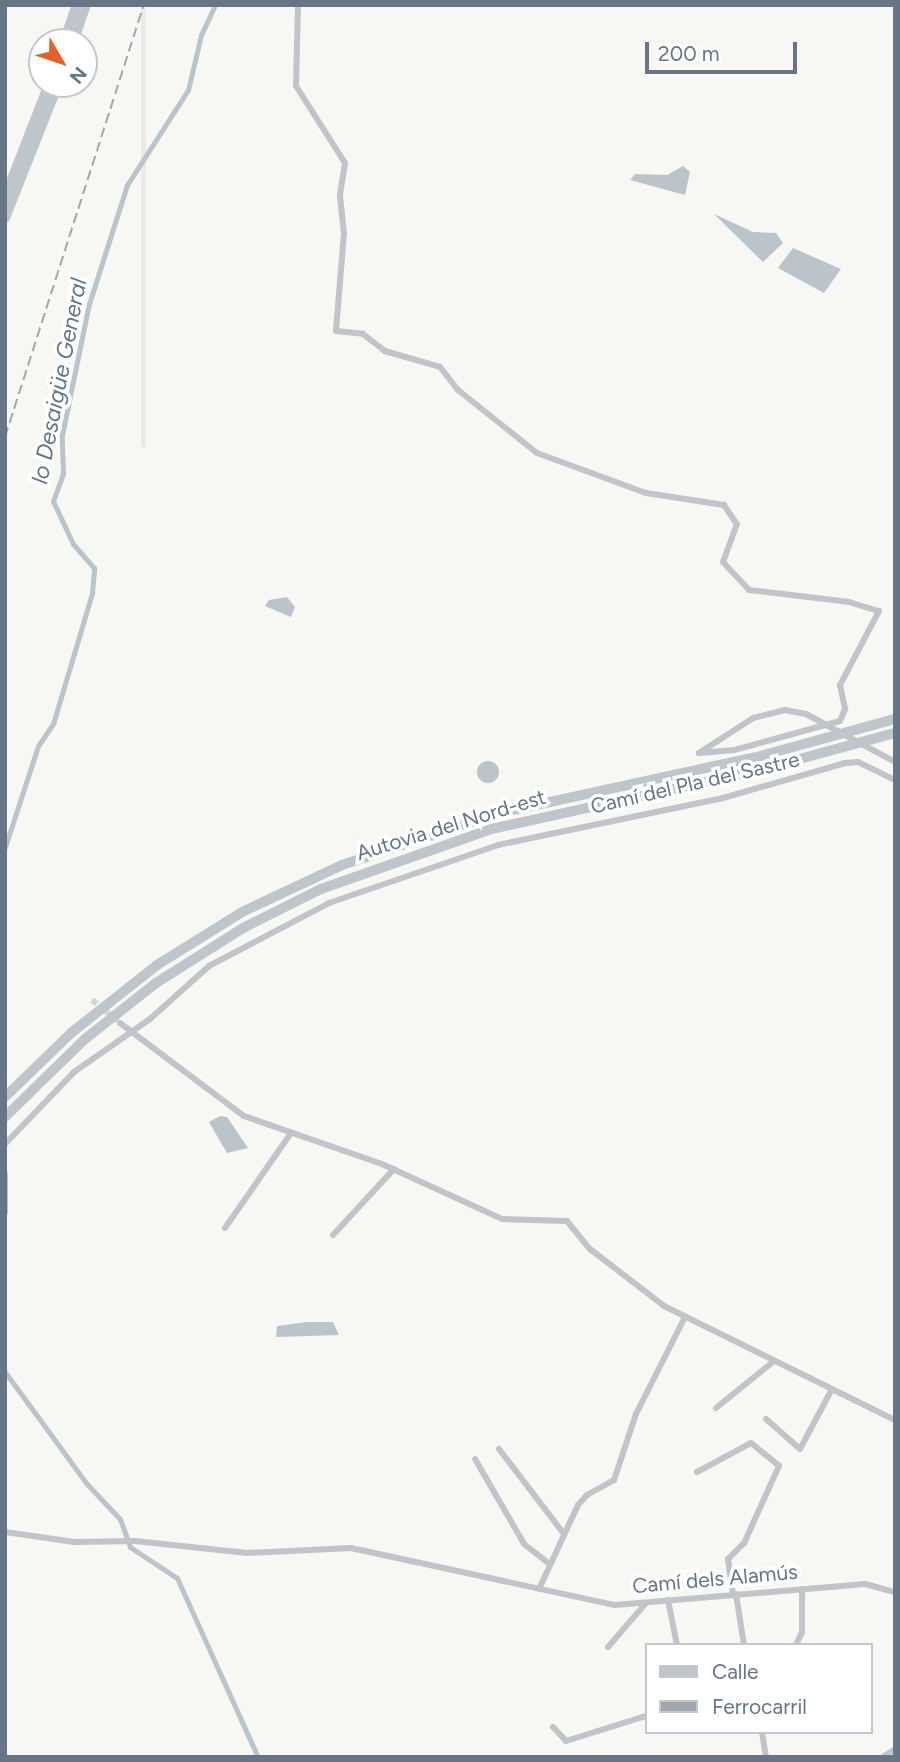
<!DOCTYPE html>
<meta charset="utf-8">
<style>
body{margin:0}
#map{position:relative;width:900px;height:1762px;overflow:hidden;background:#f7f7f4;font-family:Figtree,sans-serif}
div>[style]{position:absolute}
[style*='--x']{left:calc(var(--x)*1px);top:calc(var(--y)*1px);width:calc(var(--w)*1px);rotate:calc(var(--a)*1deg)}
.built>*{inset:0;background:#e8e9e8;transform-origin:0 0}
.water>*{inset:0;background:#bbc4ca}
.round{border-radius:50%}
.canal>*{height:5px;margin:-2.5px;padding:0 2.5px;transform-origin:2.5px;border-radius:2.5px;background:#bbc4ca}
.minor-tunnel>*{height:6px;margin-top:-3px;transform-origin:0;background:repeating-linear-gradient(90deg,#d3d6d8 0 6px,transparent 0 9px)}
.minor>*{height:6px;margin:-3px;padding:0 3px;transform-origin:3px;border-radius:3px;background:#c1c4c8}
.trunk>*{height:10px;margin:-5px;padding:0 5px;transform-origin:5px;border-radius:5px;background:#bec5cb}
.motorway>*{height:10px;margin:-5px;padding:0 5px;transform-origin:5px;border-radius:5px;background:#bec5cb}
.rail>*{height:2px;margin-top:-1px;transform-origin:0;background:repeating-linear-gradient(90deg,#a2a7ae 0 10px,transparent 0 15px)}
span{translate:-50% -50%;white-space:nowrap;text-align:center;line-height:1.15;-webkit-text-stroke:7px #fff;paint-order:stroke}
.street-label{font-size:21px;color:#677585}
.water-label{font-size:23px;color:#637781;font-style:italic}
.frame{position:absolute;inset:0;border:7px solid #677585;pointer-events:none}
.legend{position:absolute;left:645px;top:1643px;width:228px;height:91px;box-sizing:border-box;background:#fff;border:2px solid #c2c8ce;margin:0;padding:9px 12px;list-style:none;font-size:21px;color:#677585}
.legend li{display:flex;align-items:center;gap:14px;height:35px}
.legend b{width:35px;border:2px solid #c2c8ce}
.north{position:absolute;left:28px;top:28px;width:70px;height:70px;box-sizing:border-box;background:#fff;border:2px solid #c2c8ce;border-radius:50%;rotate:129deg;font-size:19px;font-weight:700;line-height:28px;text-align:center;color:#677585}
.north::after{content:'';display:block;margin:auto;width:24px;height:32px;background:#e1632b;clip-path:polygon(50% 0,100% 100%,50% 72%,0 100%)}
.scale{position:absolute;left:645px;top:42px;width:152px;height:32px;box-sizing:border-box;border:4px solid #677585;border-top:0;padding-left:9px;font-size:21px;line-height:24px;white-space:nowrap;color:#677585;-webkit-text-stroke:5px #fff;paint-order:stroke}
</style>
<div id="map">
<div class="built">
<div style="left:141px;top:5px;width:5px;height:442px"></div>
</div>
<div class="water">
<div style="clip-path:polygon(683px 166px,690px 172px,685px 195px,630px 180px,635px 174px,667px 175px)"></div>
<div style="clip-path:polygon(714px 214px,753px 232px,776px 233px,783px 243px,763px 262px)"></div>
<div style="clip-path:polygon(793px 248px,841px 269px,824px 293px,778px 268px)"></div>
<div style="clip-path:polygon(287px 597px,295px 607px,291px 617px,265px 606px,269px 600px)"></div>
<div class="round" style="left:477px;top:761px;width:22px;height:22px"></div>
<div style="clip-path:polygon(220px 1116px,227px 1117px,248px 1148px,227px 1153px,209px 1122px)"></div>
<div style="clip-path:polygon(307px 1322px,333px 1322px,339px 1335px,276px 1337px,277px 1326px)"></div>
</div>
<div class="canal">
<div style="--x:5;--y:847;--w:106;--a:-71.9"></div>
<div style="--x:38;--y:746;--w:27;--a:-56"></div>
<div style="--x:53;--y:724;--w:137;--a:-73.4"></div>
<div style="--x:92;--y:593;--w:25;--a:-85"></div>
<div style="--x:94;--y:568;--w:32;--a:-131"></div>
<div style="--x:73;--y:544;--w:47;--a:-114.9"></div>
<div style="--x:53;--y:501;--w:30;--a:-70"></div>
<div style="--x:63;--y:473;--w:38;--a:-92"></div>
<div style="--x:62;--y:435;--w:134;--a:-78.4"></div>
<div style="--x:89;--y:304;--w:125;--a:-72.3"></div>
<div style="--x:127;--y:185;--w:113;--a:-57.3"></div>
<div style="--x:188;--y:90;--w:57;--a:-76.7"></div>
<div style="--x:201;--y:35;--w:33;--a:-65"></div>
<div style="--x:5;--y:1173;--w:39;--a:90"></div>
<div style="--x:5;--y:1372;--w:139;--a:53.8"></div>
<div style="--x:87;--y:1484;--w:48;--a:46.7"></div>
<div style="--x:120;--y:1519;--w:30;--a:70"></div>
<div style="--x:130;--y:1547;--w:56;--a:33.4"></div>
<div style="--x:177;--y:1578;--w:196;--a:65.7"></div>
</div>
<div class="minor-tunnel">
<div style="--x:92;--y:1000;--w:36;--a:39"></div>
</div>
<div class="minor">
<div style="--x:298;--y:5;--w:81;--a:91.4"></div>
<div style="--x:296;--y:86;--w:91;--a:57.5"></div>
<div style="--x:345;--y:163;--w:33;--a:99"></div>
<div style="--x:340;--y:196;--w:37;--a:84"></div>
<div style="--x:344;--y:233;--w:98;--a:94.7"></div>
<div style="--x:336;--y:331;--w:27;--a:6"></div>
<div style="--x:363;--y:334;--w:28;--a:38"></div>
<div style="--x:385;--y:351;--w:57;--a:16.2"></div>
<div style="--x:440;--y:367;--w:29;--a:52"></div>
<div style="--x:458;--y:390;--w:101;--a:38.6"></div>
<div style="--x:537;--y:453;--w:116;--a:20.2"></div>
<div style="--x:646;--y:493;--w:79;--a:8.7"></div>
<div style="--x:724;--y:505;--w:23;--a:56"></div>
<div style="--x:737;--y:524;--w:40;--a:110.2"></div>
<div style="--x:723;--y:562;--w:38;--a:47"></div>
<div style="--x:749;--y:590;--w:101;--a:6.8"></div>
<div style="--x:849;--y:602;--w:31;--a:17"></div>
<div style="--x:879;--y:611;--w:84;--a:117.8"></div>
<div style="--x:840;--y:685;--w:25;--a:78"></div>
<div style="--x:845;--y:709;--w:13;--a:113"></div>
<div style="--x:840;--y:721;--w:110;--a:164.7"></div>
<div style="--x:734;--y:750;--w:35;--a:175"></div>
<div style="--x:699;--y:753;--w:64;--a:-32.9"></div>
<div style="--x:753;--y:718;--w:33;--a:-14"></div>
<div style="--x:785;--y:710;--w:21;--a:11"></div>
<div style="--x:806;--y:714;--w:101;--a:28.3"></div>
<div style="--x:120;--y:1023;--w:155;--a:36.9"></div>
<div style="--x:244;--y:1116;--w:146;--a:19.2"></div>
<div style="--x:382;--y:1164;--w:132;--a:24.6"></div>
<div style="--x:502;--y:1219;--w:65;--a:1.8"></div>
<div style="--x:567;--y:1221;--w:36;--a:51"></div>
<div style="--x:590;--y:1249;--w:93;--a:37.6"></div>
<div style="--x:664;--y:1306;--w:258;--a:26.3"></div>
<div style="--x:5;--y:1144;--w:100;--a:-46.2"></div>
<div style="--x:74;--y:1072;--w:93;--a:-34.9"></div>
<div style="--x:150;--y:1019;--w:79;--a:-41.9"></div>
<div style="--x:209;--y:966;--w:136;--a:-27.7"></div>
<div style="--x:329;--y:903;--w:179;--a:-18.9"></div>
<div style="--x:498;--y:845;--w:230;--a:-11.8"></div>
<div style="--x:723;--y:798;--w:127;--a:-16"></div>
<div style="--x:845;--y:763;--w:13;--a:-4"></div>
<div style="--x:858;--y:762;--w:41;--a:25.9"></div>
<div style="--x:225;--y:1228;--w:116;--a:-55.2"></div>
<div style="--x:333;--y:1235;--w:90;--a:-47.3"></div>
<div style="--x:716;--y:1408;--w:75;--a:-39"></div>
<div style="--x:766;--y:1419;--w:45;--a:41.4"></div>
<div style="--x:800;--y:1449;--w:66;--a:-61.9"></div>
<div style="--x:499;--y:1449;--w:107;--a:52.6"></div>
<div style="--x:475;--y:1459;--w:98;--a:60"></div>
<div style="--x:524;--y:1544;--w:33;--a:38"></div>
<div style="--x:697;--y:1472;--w:61;--a:-28.2"></div>
<div style="--x:751;--y:1443;--w:36;--a:39"></div>
<div style="--x:779;--y:1466;--w:85;--a:114.4"></div>
<div style="--x:744;--y:1543;--w:23;--a:135"></div>
<div style="--x:728;--y:1559;--w:35;--a:82"></div>
<div style="--x:5;--y:1532;--w:70;--a:8.2"></div>
<div style="--x:74;--y:1542;--w:61;--a:-0.9"></div>
<div style="--x:135;--y:1541;--w:113;--a:6.1"></div>
<div style="--x:247;--y:1553;--w:104;--a:-2.8"></div>
<div style="--x:351;--y:1548;--w:270;--a:12.2"></div>
<div style="--x:615;--y:1605;--w:251;--a:-4.8"></div>
<div style="--x:865;--y:1584;--w:31;--a:15"></div>
<div style="--x:539;--y:1589;--w:93;--a:-65.1"></div>
<div style="--x:578;--y:1505;--w:13;--a:-48"></div>
<div style="--x:587;--y:1495;--w:31;--a:-29"></div>
<div style="--x:614;--y:1480;--w:70;--a:-71.6"></div>
<div style="--x:636;--y:1414;--w:109;--a:-63.2"></div>
<div style="--x:736;--y:1594;--w:52;--a:81.1"></div>
<div style="--x:668;--y:1600;--w:46;--a:78.7"></div>
<div style="--x:796;--y:1645;--w:14;--a:-65"></div>
<div style="--x:802;--y:1632;--w:43;--a:-90"></div>
<div style="--x:608;--y:1647;--w:58;--a:-49.2"></div>
<div style="--x:553;--y:1727;--w:19;--a:47"></div>
<div style="--x:566;--y:1741;--w:84;--a:-17.4"></div>
<div style="--x:762;--y:1732;--w:25;--a:81"></div>
<div style="--x:883;--y:1757;--w:14;--a:-34"></div>
</div>
<div class="trunk">
<div style="--x:64;--y:42;--w:39;--a:-71"></div>
<div style="--x:73;--y:42;--w:39;--a:-71"></div>
<div style="--x:5;--y:197;--w:121;--a:-68.7"></div>
<div style="--x:5;--y:218;--w:144;--a:-68.4"></div>
</div>
<div class="motorway">
<div style="--x:5;--y:1097;--w:92;--a:-44.1"></div>
<div style="--x:71;--y:1033;--w:110;--a:-38.3"></div>
<div style="--x:157;--y:965;--w:100;--a:-31.9"></div>
<div style="--x:242;--y:912;--w:110;--a:-25.2"></div>
<div style="--x:342;--y:865;--w:165;--a:-18.3"></div>
<div style="--x:499;--y:813;--w:271;--a:-12.3"></div>
<div style="--x:764;--y:755;--w:136;--a:-15.4"></div>
<div style="--x:5;--y:1117;--w:112;--a:-44.3"></div>
<div style="--x:85;--y:1039;--w:90;--a:-38.3"></div>
<div style="--x:156;--y:983;--w:103;--a:-32.3"></div>
<div style="--x:243;--y:928;--w:87;--a:-26.6"></div>
<div style="--x:321;--y:889;--w:180;--a:-19.4"></div>
<div style="--x:491;--y:829;--w:279;--a:-12.4"></div>
<div style="--x:763;--y:769;--w:137;--a:-15.3"></div>
</div>
<div class="rail">
<div style="--x:5;--y:437;--w:454;--a:-72.2"></div>
</div>
<div class="street-label">
<span style="left:695px;top:783px;rotate:-13deg">Camí del Pla del Sastre</span>
<span style="left:451px;top:825px;rotate:-17deg">Autovia del Nord-est</span>
<span style="left:715px;top:1579px;rotate:-5deg">Camí dels Alamús</span>
</div>
<div class="water-label">
<span style="left:59px;top:381px;rotate:-79deg">lo Desaigüe General</span>
</div>
<div class="frame"></div>
<ul class="legend">
<li><b style="height:9px;background:#c1c4c8"></b>Calle</li>
<li><b style="height:9px;background:#a2a7ae"></b>Ferrocarril</li>
</ul>
<div class="north">N</div>
<div class="scale">200 m</div>
</div>
